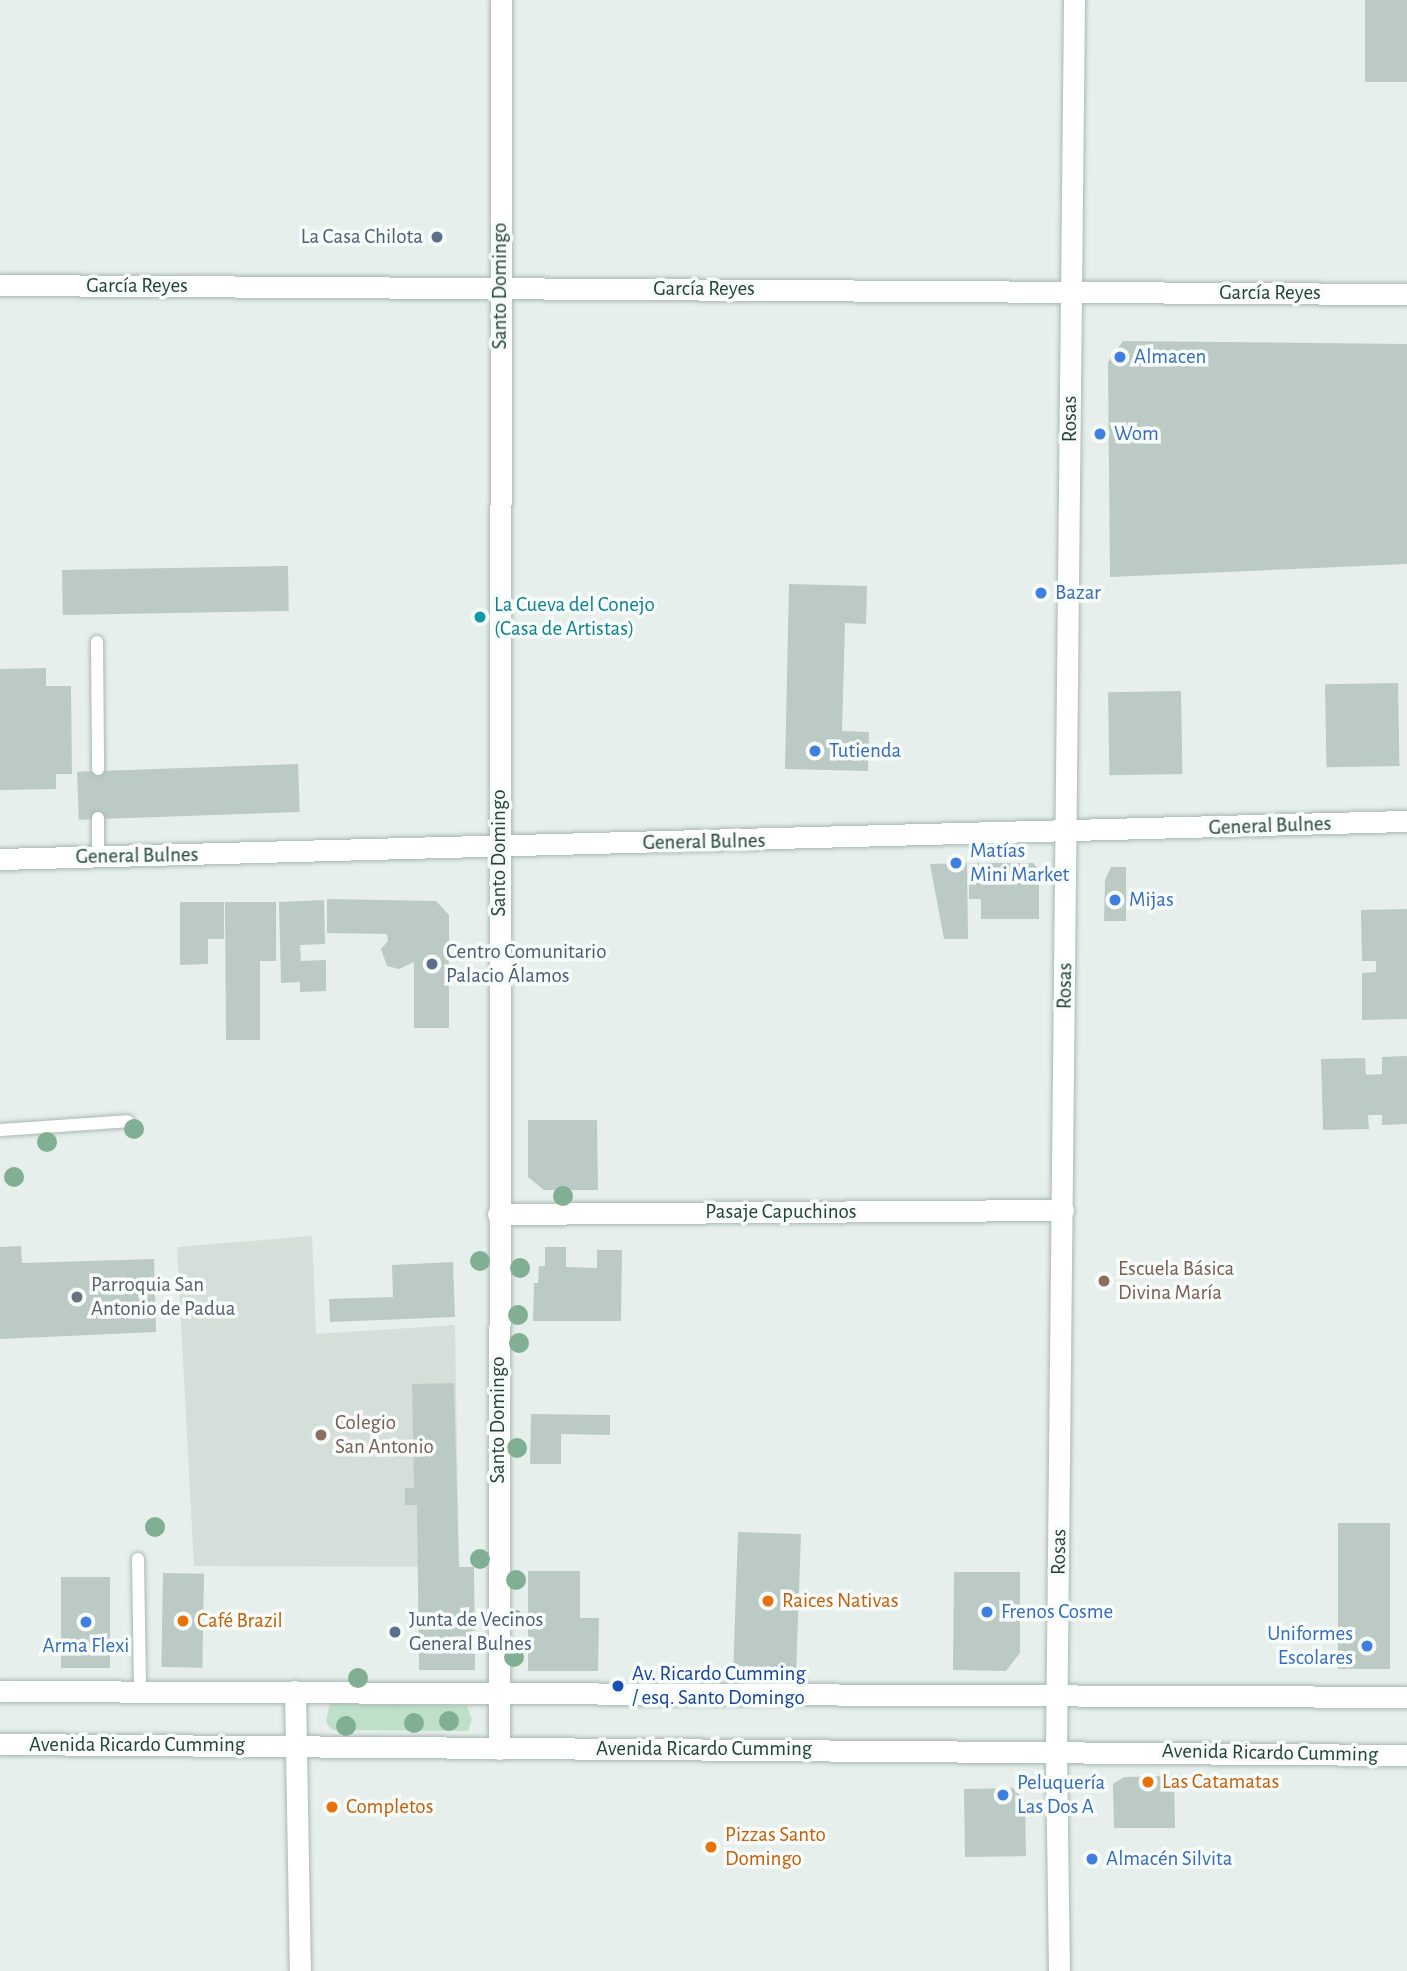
<!DOCTYPE html>
<meta charset="utf-8">
<style>
body{margin:0}
#map{position:relative;width:1407px;height:1971px;overflow:hidden;background:#e6efeb;font-family:"Alegreya Sans",sans-serif}
div>[style]{position:absolute}
[style*='--x']{left:calc(var(--x)*1px);top:calc(var(--y)*1px);width:calc(var(--w)*1px);rotate:calc(var(--a)*1deg)}
.built>*{inset:0;background:#d4dfda}
.green>*{inset:0;background:#bfe0c8}
.building>*{inset:0;background:#bbcac4;transform-origin:0 0}
.roads{filter:drop-shadow(0 0 2px #a8b8b2) drop-shadow(0 0 2px #a8b8b2)}
.lane>*{height:12px;margin:-6px;padding:0 6px;transform-origin:6px;border-radius:6px;background:#fff}
.street>*{height:21px;margin:-10.5px;padding:0 10.5px;transform-origin:10.5px;border-radius:10.5px;background:#fff}
.secondary>*{height:21px;margin:-10.5px;padding:0 10.5px;transform-origin:10.5px;border-radius:10.5px;background:#fff}
.trees>*{width:20px;height:20px;margin:-10px;border-radius:50%;background:#80af93}
.dots>*{width:19px;height:19px;translate:-50% -50%;box-sizing:border-box;border:4px solid #f7fbf9;border-radius:50%}
span{translate:-50% -50%;white-space:nowrap;text-align:center;line-height:1.15;-webkit-text-stroke:7px #f7fbf9;paint-order:stroke}
.service-label{font-size:21px;color:#4e5e75}
.right{translate:-100% -50%;text-align:right}
.left{translate:0 -50%;text-align:left}
.street-label{font-size:21px;color:#24423a}
.shop-label{font-size:21px;color:#366cbe}
.culture-label{font-size:21px;color:#0d838f}
.education-label{font-size:21px;color:#785e54}
.worship-label{font-size:21px;color:#5b616d}
.food-label{font-size:21px;color:#c56008}
.transit-label{font-size:21px;color:#164399}
</style>
<div id="map">
<div class="built">
<div style="clip-path:polygon(312px 1236px,316px 1334px,455px 1325px,459px 1567px,194px 1566px,177px 1247px)"></div>
</div>
<div class="green">
<div style="clip-path:polygon(330px 1703px,467px 1706px,472px 1719px,468px 1731px,332px 1730px,326px 1722px)"></div>
</div>
<div class="building">
<div style="left:1365px;top:0;width:42px;height:82px"></div>
<div style="clip-path:polygon(1123px 341px,1407px 344px,1407px 564px,1110px 577px,1108px 362px)"></div>
<div style="left:288px;top:566px;width:45px;height:226px;rotate:89deg"></div>
<div style="clip-path:polygon(789px 584px,867px 586px,866px 624px,845px 623px,842px 731px,869px 732px,868px 771px,785px 769px)"></div>
<div style="clip-path:polygon(46px 668px,46px 686px,71px 686px,72px 774px,56px 774px,56px 789px,0 790px,0 669px)"></div>
<div style="left:1398px;top:683px;width:83px;height:73px;rotate:89deg"></div>
<div style="left:1181px;top:691px;width:83px;height:73px;rotate:89deg"></div>
<div style="left:298px;top:764px;width:48px;height:221px;rotate:88deg"></div>
<div style="clip-path:polygon(967px 863px,968px 939px,944px 939px,930px 864px)"></div>
<div style="clip-path:polygon(969px 863px,1033px 863px,1039px 870px,1039px 919px,981px 919px,981px 899px,969px 899px)"></div>
<div style="clip-path:polygon(1111px 867px,1126px 867px,1126px 921px,1104px 921px,1105px 880px)"></div>
<div style="clip-path:polygon(327px 899px,436px 901px,449px 915px,449px 1028px,414px 1028px,414px 962px,399px 969px,387px 966px,381px 949px,388px 941px,387px 934px,327px 933px)"></div>
<div style="clip-path:polygon(324px 900px,325px 944px,300px 945px,301px 961px,326px 960px,326px 991px,300px 992px,300px 982px,281px 983px,279px 902px)"></div>
<div style="clip-path:polygon(180px 902px,224px 902px,224px 939px,208px 939px,208px 964px,180px 965px)"></div>
<div style="clip-path:polygon(225px 902px,276px 902px,276px 961px,260px 961px,260px 1040px,226px 1040px)"></div>
<div style="clip-path:polygon(1407px 909px,1407px 1019px,1362px 1020px,1362px 973px,1376px 972px,1376px 961px,1362px 961px,1361px 910px)"></div>
<div style="clip-path:polygon(1407px 1056px,1407px 1124px,1382px 1125px,1382px 1115px,1368px 1115px,1369px 1129px,1323px 1130px,1321px 1059px,1365px 1058px,1366px 1075px,1382px 1074px,1382px 1057px)"></div>
<div style="clip-path:polygon(528px 1120px,597px 1120px,598px 1190px,544px 1190px,528px 1177px)"></div>
<div style="clip-path:polygon(21px 1246px,22px 1263px,154px 1259px,156px 1332px,0 1339px,0 1247px)"></div>
<div style="clip-path:polygon(545px 1247px,566px 1247px,566px 1267px,597px 1268px,597px 1250px,622px 1250px,621px 1321px,533px 1321px,534px 1283px,538px 1283px,539px 1266px,545px 1266px)"></div>
<div style="clip-path:polygon(453px 1262px,455px 1317px,330px 1322px,329px 1299px,393px 1297px,392px 1265px)"></div>
<div style="clip-path:polygon(454px 1383px,459px 1567px,474px 1567px,475px 1670px,419px 1670px,417px 1505px,405px 1505px,405px 1488px,414px 1488px,412px 1384px)"></div>
<div style="clip-path:polygon(531px 1414px,610px 1415px,610px 1435px,561px 1434px,561px 1464px,530px 1464px)"></div>
<div style="left:1338px;top:1523px;width:52px;height:146px"></div>
<div style="left:738px;top:1532px;width:63px;height:135px;rotate:2deg"></div>
<div style="clip-path:polygon(528px 1571px,580px 1571px,580px 1618px,599px 1618px,598px 1671px,528px 1671px)"></div>
<div style="clip-path:polygon(954px 1572px,1020px 1572px,1020px 1653px,1006px 1671px,953px 1670px)"></div>
<div style="left:163px;top:1573px;width:41px;height:94px;rotate:1deg"></div>
<div style="left:61px;top:1577px;width:49px;height:91px"></div>
<div style="clip-path:polygon(1174px 1776px,1175px 1828px,1114px 1828px,1113px 1784px,1124px 1777px)"></div>
<div style="clip-path:polygon(1013px 1788px,1025px 1801px,1026px 1856px,965px 1857px,964px 1789px)"></div>
</div>
<div class="roads">
<div class="lane">
<div style="--x:97;--y:642;--w:127;--a:89.5"></div>
<div style="--x:98;--y:857;--w:39;--a:-90"></div>
<div style="--x:0;--y:1130;--w:128;--a:-4"></div>
<div style="--x:138;--y:1559;--w:132;--a:89.1"></div>
</div>
<div class="street">
<div style="--x:0;--y:285;--w:1407;--a:0.37"></div>
<div style="--x:498;--y:1214;--w:565;--a:-0.41"></div>
<div style="--x:499;--y:1749;--w:1749;--a:-89.93"></div>
</div>
<div class="secondary">
<div style="--x:0;--y:859;--w:1408;--a:-1.55"></div>
<div style="--x:0;--y:1691;--w:1407;--a:0.24"></div>
<div style="--x:295;--y:1691;--w:280;--a:89"></div>
<div style="--x:0;--y:1744;--w:1407;--a:0.45"></div>
<div style="--x:1059;--y:1971;--w:221;--a:-90.8"></div>
<div style="--x:1056;--y:1750;--w:1750;--a:-89.41"></div>
</div>
</div>
<div class="trees">
<div style="left:134px;top:1129px"></div>
<div style="left:47px;top:1142px"></div>
<div style="left:14px;top:1177px"></div>
<div style="left:563px;top:1196px"></div>
<div style="left:480px;top:1261px"></div>
<div style="left:520px;top:1268px"></div>
<div style="left:518px;top:1315px"></div>
<div style="left:519px;top:1343px"></div>
<div style="left:517px;top:1448px"></div>
<div style="left:155px;top:1527px"></div>
<div style="left:480px;top:1559px"></div>
<div style="left:516px;top:1580px"></div>
<div style="left:515px;top:1620px"></div>
<div style="left:514px;top:1657px"></div>
<div style="left:358px;top:1678px"></div>
<div style="left:449px;top:1721px"></div>
<div style="left:414px;top:1723px"></div>
<div style="left:346px;top:1726px"></div>
</div>
<div class="dots">
<div style="left:437px;top:237px;background:#5c6f8a"></div>
<div style="left:1120px;top:357px;background:#3f7fe0"></div>
<div style="left:1100px;top:434px;background:#3f7fe0"></div>
<div style="left:1041px;top:593px;background:#3f7fe0"></div>
<div style="left:480px;top:617px;background:#0f9aa8"></div>
<div style="left:815px;top:751px;background:#3f7fe0"></div>
<div style="left:956px;top:863px;background:#3f7fe0"></div>
<div style="left:1115px;top:900px;background:#3f7fe0"></div>
<div style="left:432px;top:964px;background:#5c6f8a"></div>
<div style="left:1104px;top:1281px;background:#8d6e63"></div>
<div style="left:77px;top:1297px;background:#6b7280"></div>
<div style="left:321px;top:1435px;background:#8d6e63"></div>
<div style="left:768px;top:1601px;background:#e8710a"></div>
<div style="left:987px;top:1612px;background:#3f7fe0"></div>
<div style="left:183px;top:1621px;background:#e8710a"></div>
<div style="left:86px;top:1622px;background:#3f7fe0"></div>
<div style="left:395px;top:1632px;background:#5c6f8a"></div>
<div style="left:1367px;top:1646px;background:#3f7fe0"></div>
<div style="left:618px;top:1686px;background:#1a4fb4"></div>
<div style="left:1148px;top:1782px;background:#e8710a"></div>
<div style="left:1003px;top:1795px;background:#3f7fe0"></div>
<div style="left:332px;top:1807px;background:#e8710a"></div>
<div style="left:711px;top:1847px;background:#e8710a"></div>
<div style="left:1092px;top:1859px;background:#3f7fe0"></div>
</div>
<div class="service-label">
<span class="right" style="left:423px;top:237px">La Casa Chilota</span>
<span class="left" style="left:446px;top:964px">Centro Comunitario<br>Palacio Álamos</span>
<span class="left" style="left:409px;top:1632px">Junta de Vecinos<br>General Bulnes</span>
</div>
<div class="street-label">
<span style="left:137px;top:286px">García Reyes</span>
<span style="left:500px;top:286px;rotate:-90deg">Santo Domingo</span>
<span style="left:704px;top:289px">García Reyes</span>
<span style="left:1270px;top:293px">García Reyes</span>
<span style="left:1070px;top:419px;rotate:-90deg">Rosas</span>
<span style="left:1270px;top:826px;rotate:-2deg">General Bulnes</span>
<span style="left:704px;top:842px;rotate:-1deg">General Bulnes</span>
<span style="left:499px;top:853px;rotate:-90deg">Santo Domingo</span>
<span style="left:137px;top:856px;rotate:-1deg">General Bulnes</span>
<span style="left:1065px;top:986px;rotate:-89deg">Rosas</span>
<span style="left:781px;top:1212px">Pasaje Capuchinos</span>
<span style="left:498px;top:1420px;rotate:-90deg">Santo Domingo</span>
<span style="left:1059px;top:1552px;rotate:-89deg">Rosas</span>
<span style="left:137px;top:1745px">Avenida Ricardo Cumming</span>
<span style="left:704px;top:1749px">Avenida Ricardo Cumming</span>
<span style="left:1270px;top:1753px;rotate:1deg">Avenida Ricardo Cumming</span>
</div>
<div class="shop-label">
<span class="left" style="left:1134px;top:357px">Almacen</span>
<span class="left" style="left:1114px;top:434px">Wom</span>
<span class="left" style="left:1055px;top:593px">Bazar</span>
<span class="left" style="left:829px;top:751px">Tutienda</span>
<span class="left" style="left:970px;top:863px">Matías<br>Mini Market</span>
<span class="left" style="left:1129px;top:900px">Mijas</span>
<span class="left" style="left:1001px;top:1612px">Frenos Cosme</span>
<span class="right" style="left:1353px;top:1646px">Uniformes<br>Escolares</span>
<span style="left:86px;top:1646px">Arma Flexi</span>
<span class="left" style="left:1017px;top:1795px">Peluquería<br>Las Dos A</span>
<span class="left" style="left:1106px;top:1859px">Almacén Silvita</span>
</div>
<div class="culture-label">
<span class="left" style="left:494px;top:617px">La Cueva del Conejo<br>(Casa de Artistas)</span>
</div>
<div class="education-label">
<span class="left" style="left:1118px;top:1281px">Escuela Básica<br>Divina María</span>
<span class="left" style="left:335px;top:1435px">Colegio<br>San Antonio</span>
</div>
<div class="worship-label">
<span class="left" style="left:91px;top:1297px">Parroquia San<br>Antonio de Padua</span>
</div>
<div class="food-label">
<span class="left" style="left:782px;top:1601px">Raices Nativas</span>
<span class="left" style="left:197px;top:1621px">Café Brazil</span>
<span class="left" style="left:1162px;top:1782px">Las Catamatas</span>
<span class="left" style="left:346px;top:1807px">Completos</span>
<span class="left" style="left:725px;top:1847px">Pizzas Santo<br>Domingo</span>
</div>
<div class="transit-label">
<span class="left" style="left:632px;top:1686px">Av. Ricardo Cumming<br>/ esq. Santo Domingo</span>
</div>
</div>
